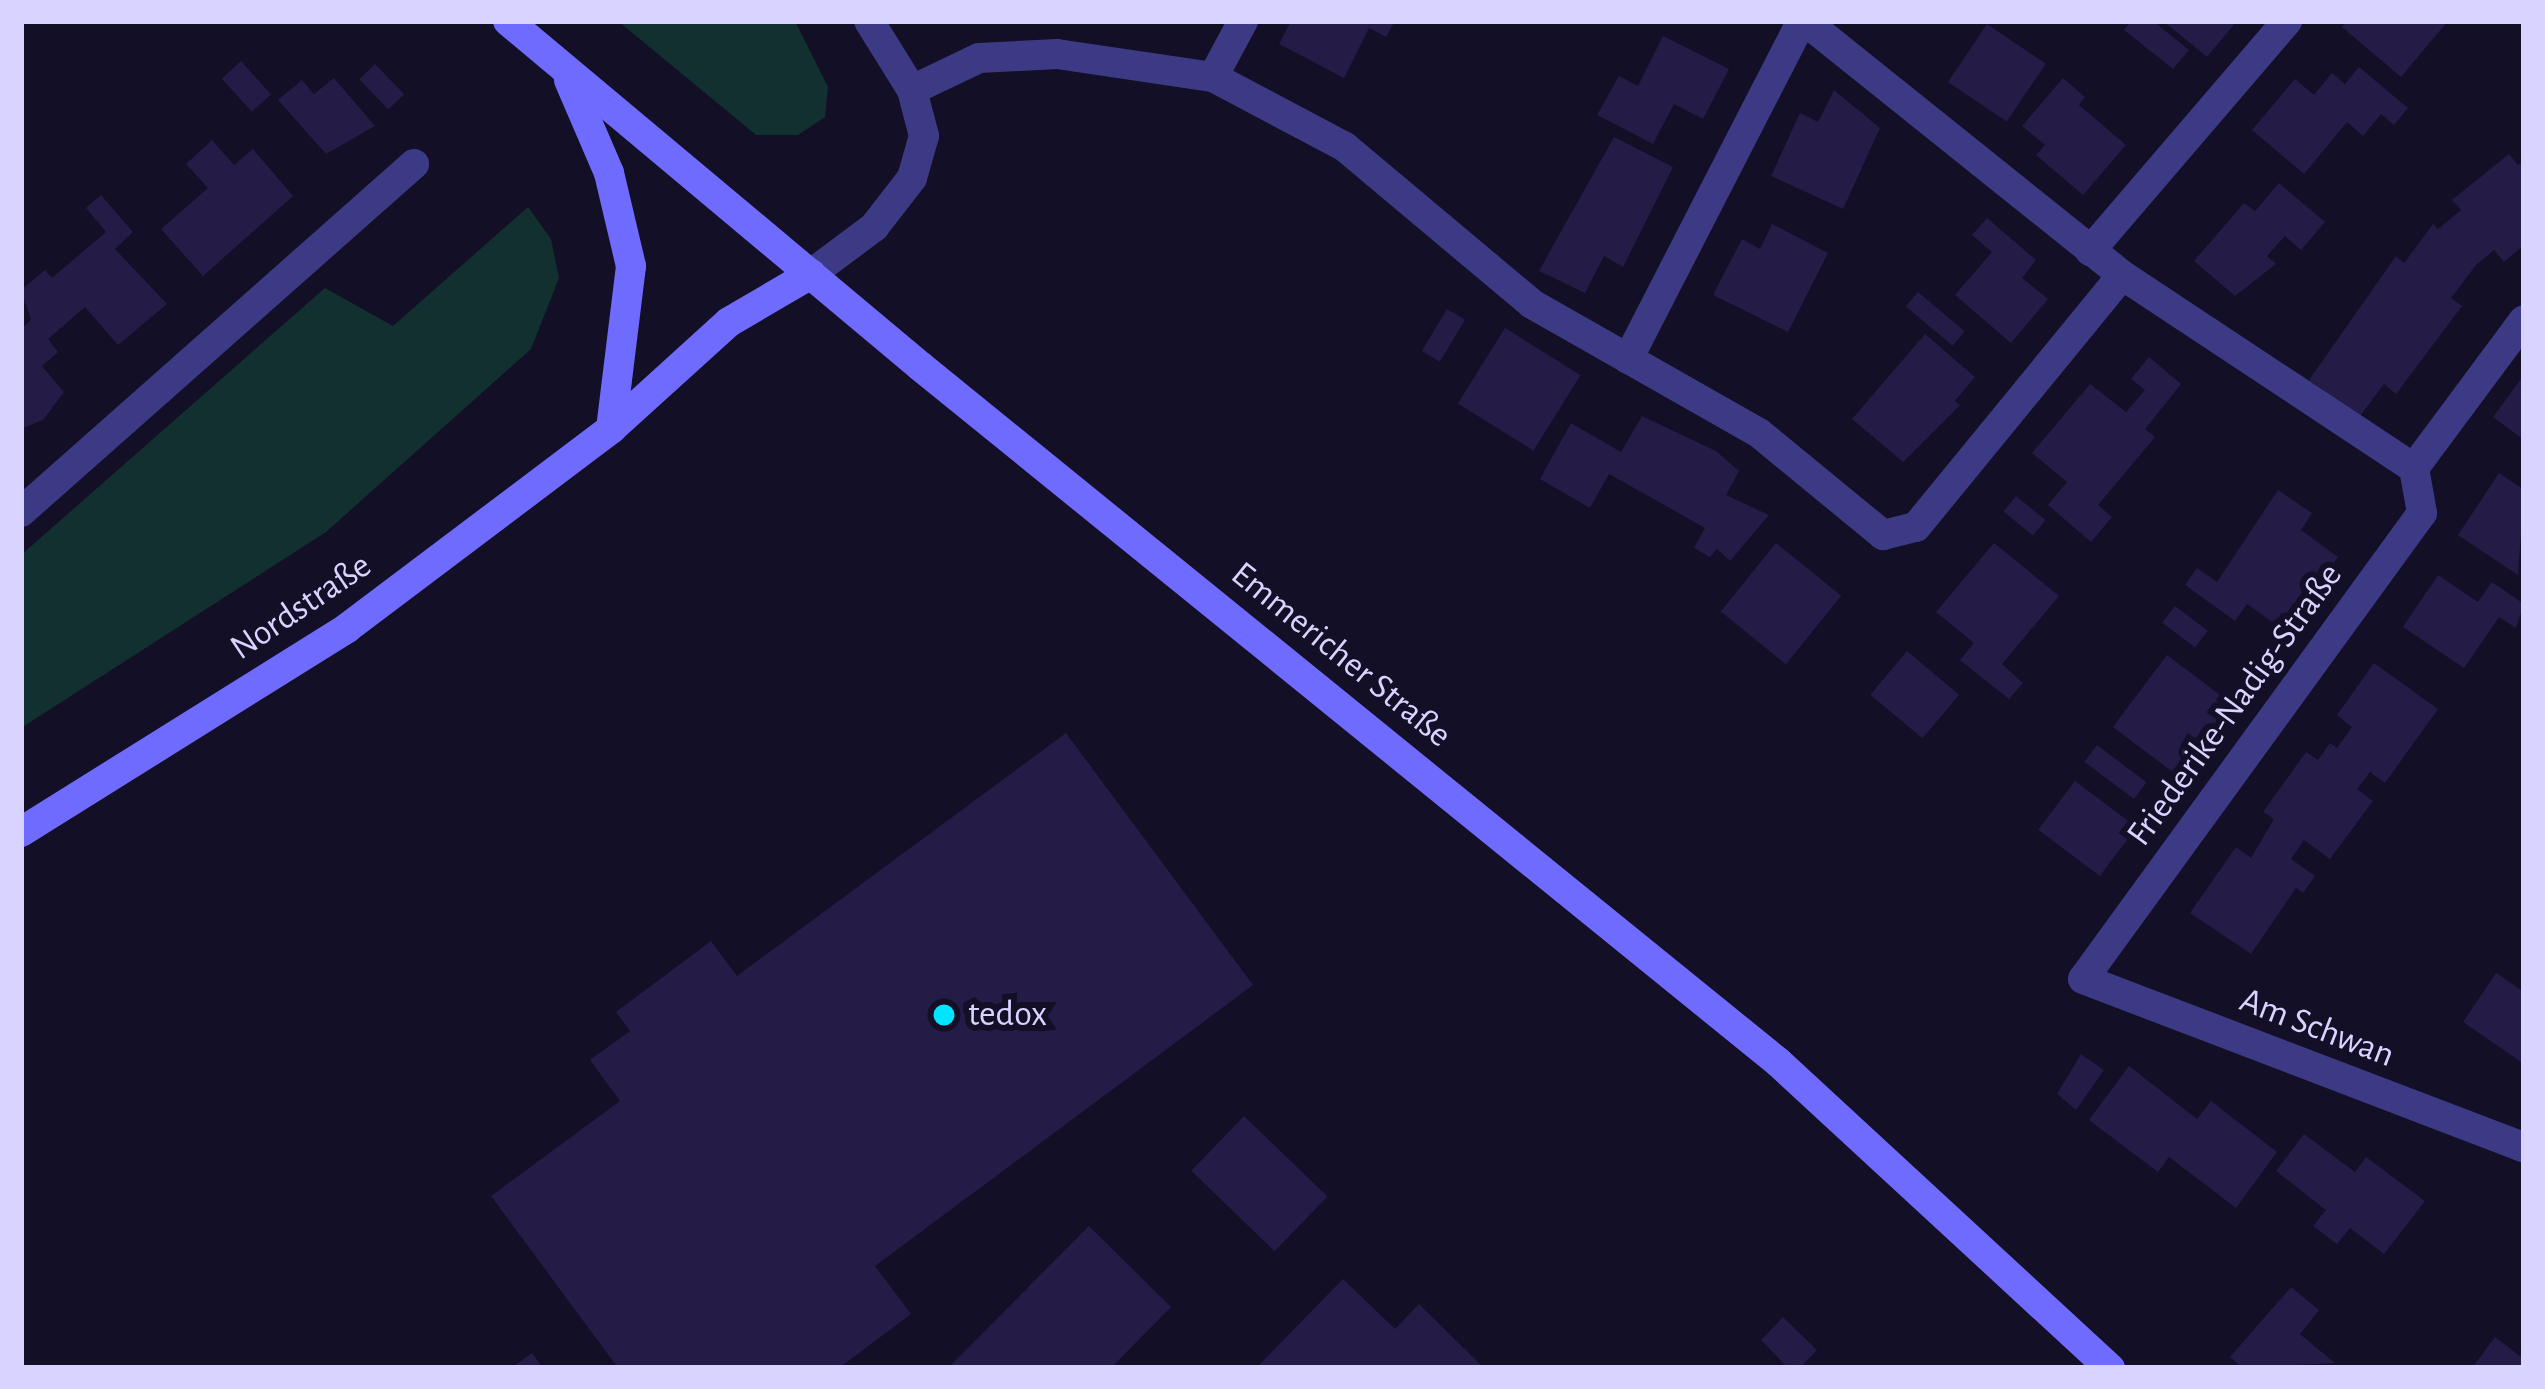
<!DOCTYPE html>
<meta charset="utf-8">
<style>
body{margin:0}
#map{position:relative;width:2545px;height:1389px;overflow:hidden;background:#130f26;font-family:"Alegreya Sans",sans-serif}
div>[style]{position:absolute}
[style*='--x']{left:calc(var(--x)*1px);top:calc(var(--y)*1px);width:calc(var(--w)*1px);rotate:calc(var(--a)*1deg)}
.green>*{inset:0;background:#12302f}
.building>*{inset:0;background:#241b47;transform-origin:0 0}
.street>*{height:30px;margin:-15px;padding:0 15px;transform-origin:15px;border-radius:15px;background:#3d3a85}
.secondary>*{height:30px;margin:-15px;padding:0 15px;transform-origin:15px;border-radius:15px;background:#6f6bff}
.dots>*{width:33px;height:33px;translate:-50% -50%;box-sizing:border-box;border:6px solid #130f26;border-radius:50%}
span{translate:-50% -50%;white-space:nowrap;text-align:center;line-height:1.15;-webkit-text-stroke:12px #130f26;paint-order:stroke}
.street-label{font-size:36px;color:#d9d4ff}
.poi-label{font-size:36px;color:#d9d4ff}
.left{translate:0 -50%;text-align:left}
.frame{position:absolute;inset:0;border:24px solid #d9d4ff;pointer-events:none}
</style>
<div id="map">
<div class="green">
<div style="clip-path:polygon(618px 21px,795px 21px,828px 87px,825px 117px,798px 135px,756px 135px)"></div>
<div style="clip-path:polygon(528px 207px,551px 239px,559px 278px,531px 349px,326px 532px,21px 728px,21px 555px,325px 288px,393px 326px)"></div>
</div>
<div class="building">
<div style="clip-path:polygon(1291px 21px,1395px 21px,1386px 37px,1369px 28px,1344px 78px,1279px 44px)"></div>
<div style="clip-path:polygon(2131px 21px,2153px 21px,2189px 50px,2173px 69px,2124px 30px)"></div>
<div style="clip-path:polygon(2163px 21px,2237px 21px,2207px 57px)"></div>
<div style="clip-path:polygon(2347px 21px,2448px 21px,2401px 77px,2342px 27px)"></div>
<div style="left:1987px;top:24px;width:71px;height:70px;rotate:34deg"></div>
<div style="clip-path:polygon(1663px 36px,1729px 69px,1703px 119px,1674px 104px,1653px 144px,1597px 115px,1619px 76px,1638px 86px)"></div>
<div style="left:241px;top:61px;width:45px;height:26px;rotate:48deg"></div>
<div style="left:375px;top:64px;width:42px;height:22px;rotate:46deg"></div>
<div style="clip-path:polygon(2359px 67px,2408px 108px,2394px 125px,2381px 114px,2363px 136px,2347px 122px,2304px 174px,2252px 130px,2295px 79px,2314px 95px,2332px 73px,2345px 84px)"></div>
<div style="clip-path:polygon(334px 78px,375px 126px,326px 154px,278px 100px,302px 80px,314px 94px)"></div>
<div style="clip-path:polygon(2063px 78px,2085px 97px,2079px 105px,2126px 145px,2083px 195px,2036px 155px,2045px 145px,2022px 126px)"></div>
<div style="clip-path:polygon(1834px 90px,1880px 128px,1843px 209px,1771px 176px,1800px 113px,1818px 122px)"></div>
<div style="clip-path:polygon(1614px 137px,1673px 167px,1623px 267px,1604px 256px,1585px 293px,1539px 271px)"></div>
<div style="clip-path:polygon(212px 140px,234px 165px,253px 149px,293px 196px,203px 276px,161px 229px,208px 188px,186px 164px)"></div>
<div style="clip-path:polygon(2509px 154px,2518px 165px,2524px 160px,2524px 245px,2504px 262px,2494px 250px,2476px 265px,2451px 298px,2462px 306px,2396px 394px,2384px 384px,2360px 416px,2309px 380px,2396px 256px,2404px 263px,2433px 224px,2438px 229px,2461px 210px,2452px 200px)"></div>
<div style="clip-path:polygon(2279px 183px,2325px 222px,2301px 250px,2285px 236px,2267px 256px,2276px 264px,2235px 296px,2194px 261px,2244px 203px,2255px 211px)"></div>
<div style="clip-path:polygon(101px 195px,133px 232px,115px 249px,167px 304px,118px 345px,85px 307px,48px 339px,58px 352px,42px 366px,64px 392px,43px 420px,21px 429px,21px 329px,31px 320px,21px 290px,45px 270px,52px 278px,106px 232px,86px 208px)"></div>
<div style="clip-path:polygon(1987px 218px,2036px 260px,2022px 278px,2048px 299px,2011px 343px,1955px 295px,1992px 252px,1972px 235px)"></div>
<div style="clip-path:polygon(1772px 224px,1828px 253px,1788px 332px,1713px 295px,1742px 239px,1760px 249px)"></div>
<div style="left:1918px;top:292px;width:61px;height:19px;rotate:40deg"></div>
<div style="left:1447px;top:309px;width:21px;height:49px;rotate:31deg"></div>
<div style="left:1505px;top:328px;width:89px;height:89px;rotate:32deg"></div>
<div style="clip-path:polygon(1925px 334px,1975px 377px,1955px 401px,1960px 405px,1903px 462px,1852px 419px)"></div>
<div style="clip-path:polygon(2149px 357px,2181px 384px,2145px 429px,2155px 437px,2098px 505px,2112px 517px,2091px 542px,2048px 505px,2067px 482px,2032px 453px,2090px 384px,2126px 412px,2145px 390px,2131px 379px)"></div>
<div style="clip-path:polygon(2524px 375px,2524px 440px,2493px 417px)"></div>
<div style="clip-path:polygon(1642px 416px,1716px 451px,1739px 471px,1726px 495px,1769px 515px,1730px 561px,1717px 549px,1710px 557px,1694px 548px,1705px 528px,1609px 474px,1590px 508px,1540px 479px,1571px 423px,1621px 452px)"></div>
<div style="clip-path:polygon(2499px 473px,2524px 490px,2518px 575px,2458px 535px)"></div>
<div style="clip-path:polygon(2278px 490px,2312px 513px,2301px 530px,2338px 557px,2285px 631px,2247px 604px,2235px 621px,2185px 585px,2197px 568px,2217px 582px)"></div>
<div style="left:2016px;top:496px;width:38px;height:20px;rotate:39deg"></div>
<div style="left:1776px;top:543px;width:84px;height:88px;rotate:39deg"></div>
<div style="clip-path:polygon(1994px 543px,2059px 596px,2002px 664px,2023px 683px,2009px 699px,1960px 660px,1974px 643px,1936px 612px)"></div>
<div style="clip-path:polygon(2438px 575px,2478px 602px,2492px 582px,2524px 604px,2516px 628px,2499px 617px,2464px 668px,2403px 627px)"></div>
<div style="left:2175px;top:606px;width:41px;height:21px;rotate:37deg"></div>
<div style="left:1907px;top:651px;width:68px;height:57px;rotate:40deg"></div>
<div style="left:2167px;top:655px;width:83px;height:90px;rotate:37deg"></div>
<div style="clip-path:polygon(2374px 663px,2438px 709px,2385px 783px,2370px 772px,2357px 789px,2373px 801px,2330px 859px,2304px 840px,2291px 859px,2315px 876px,2303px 893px,2296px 888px,2251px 954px,2190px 913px,2236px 847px,2251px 858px,2274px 819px,2263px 812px,2306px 752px,2318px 760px,2330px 743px,2337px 748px,2352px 727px,2337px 715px)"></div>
<div style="clip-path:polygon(1066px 733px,1253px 985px,875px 1266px,911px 1314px,839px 1368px,618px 1368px,491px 1196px,620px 1101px,590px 1060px,630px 1031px,616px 1012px,711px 941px,737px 976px)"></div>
<div style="left:2097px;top:745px;width:62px;height:21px;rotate:37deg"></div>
<div style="left:2075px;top:781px;width:77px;height:61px;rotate:37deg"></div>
<div style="clip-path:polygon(2496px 973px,2524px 992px,2524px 1064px,2463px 1022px)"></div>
<div style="clip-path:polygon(2081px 1054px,2104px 1070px,2076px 1110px,2057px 1094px)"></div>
<div style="clip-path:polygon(2129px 1066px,2197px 1119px,2211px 1101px,2277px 1152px,2236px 1208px,2169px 1157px,2158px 1172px,2089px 1120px)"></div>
<div style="left:1244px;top:1116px;width:116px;height:76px;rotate:44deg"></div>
<div style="clip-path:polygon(2304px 1134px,2355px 1172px,2366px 1157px,2425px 1201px,2384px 1254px,2350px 1228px,2337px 1244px,2313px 1226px,2326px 1210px,2276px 1171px)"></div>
<div style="clip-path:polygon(1089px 1226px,1171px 1307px,1111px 1368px,948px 1368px)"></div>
<div style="clip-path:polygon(1343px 1279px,1395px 1329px,1419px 1304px,1484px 1368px,1256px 1368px)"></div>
<div style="clip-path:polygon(2291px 1287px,2319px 1310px,2300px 1334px,2335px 1363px,2243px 1368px,2230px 1357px)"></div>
<div style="clip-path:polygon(1783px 1317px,1817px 1350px,1800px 1368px,1788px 1368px,1761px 1340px)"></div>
<div style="clip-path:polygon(2495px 1337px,2524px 1359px,2524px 1368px,2472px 1368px)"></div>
<div style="clip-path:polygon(532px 1353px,543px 1368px,511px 1368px)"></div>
</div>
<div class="street">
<div style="--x:1805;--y:21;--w:406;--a:38.7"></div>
<div style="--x:2122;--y:275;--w:350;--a:33.5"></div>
<div style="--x:2414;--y:468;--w:46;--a:79.9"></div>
<div style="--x:2422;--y:513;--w:576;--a:126.03"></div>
<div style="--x:2083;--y:979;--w:472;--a:20.9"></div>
<div style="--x:1213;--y:77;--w:64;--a:-61.8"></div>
<div style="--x:912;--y:90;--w:74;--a:-25.5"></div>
<div style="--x:979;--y:58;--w:78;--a:-2.9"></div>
<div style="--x:1057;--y:54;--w:158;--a:8.4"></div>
<div style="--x:1213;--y:77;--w:149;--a:27.9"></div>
<div style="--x:1345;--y:147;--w:244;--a:40"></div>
<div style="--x:1532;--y:304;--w:261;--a:29.6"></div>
<div style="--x:1759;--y:433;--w:161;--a:39.4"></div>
<div style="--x:1883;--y:535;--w:34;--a:-14"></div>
<div style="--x:1916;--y:527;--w:325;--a:-50.7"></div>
<div style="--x:2090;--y:251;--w:303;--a:-49.4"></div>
<div style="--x:811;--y:274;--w:79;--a:-36.7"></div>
<div style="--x:874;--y:227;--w:62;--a:-52.2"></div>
<div style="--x:912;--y:178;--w:44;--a:-74.1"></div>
<div style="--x:924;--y:136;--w:48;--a:-104.6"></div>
<div style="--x:912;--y:90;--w:81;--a:-121.9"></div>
<div style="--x:1628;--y:359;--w:380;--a:-62.8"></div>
<div style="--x:2414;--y:468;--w:184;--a:-53.4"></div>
<div style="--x:21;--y:512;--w:525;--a:-41.52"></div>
</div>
<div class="secondary">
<div style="--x:508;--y:21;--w:537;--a:39.94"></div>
<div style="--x:920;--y:366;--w:1105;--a:39.05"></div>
<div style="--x:1778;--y:1062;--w:452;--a:42.7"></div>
<div style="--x:569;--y:80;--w:101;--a:66.7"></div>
<div style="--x:609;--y:173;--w:96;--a:76.7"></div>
<div style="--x:631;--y:266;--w:164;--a:97"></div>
<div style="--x:21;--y:832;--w:385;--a:-32"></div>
<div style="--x:347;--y:628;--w:331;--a:-37"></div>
<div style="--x:611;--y:429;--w:159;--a:-42.2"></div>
<div style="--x:729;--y:322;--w:95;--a:-30.3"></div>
</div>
<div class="dots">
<div style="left:944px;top:1015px;background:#00e5ff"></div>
</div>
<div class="street-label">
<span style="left:301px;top:607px;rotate:-34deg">Nordstraße</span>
<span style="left:1341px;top:655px;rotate:39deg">Emmericher Straße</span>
<span style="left:2235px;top:705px;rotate:-54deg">Friederike-Nadig-Straße</span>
<span style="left:2317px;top:1028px;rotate:21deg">Am Schwan</span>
</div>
<div class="poi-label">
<span class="left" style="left:968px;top:1015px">tedox</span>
</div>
<div class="frame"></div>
</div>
